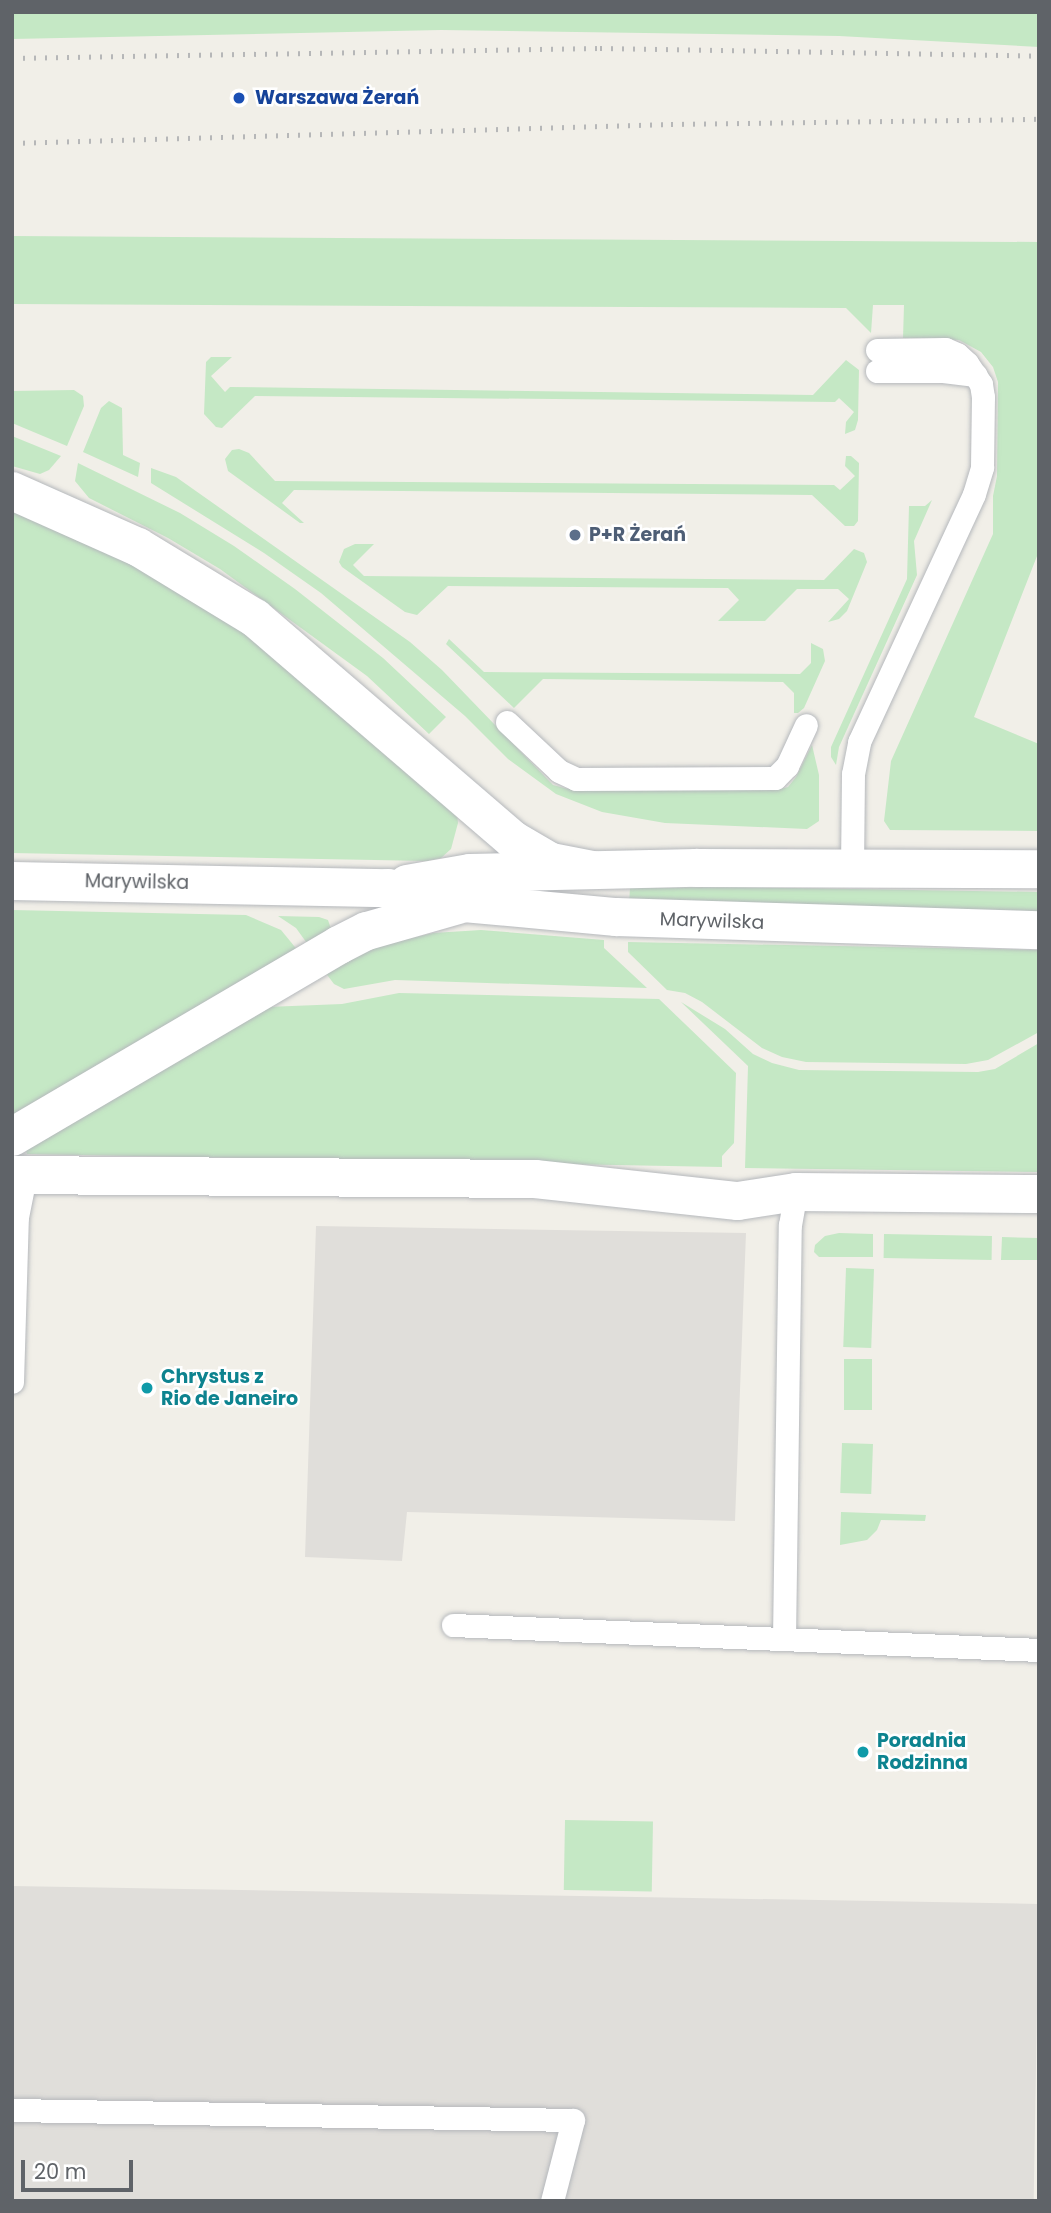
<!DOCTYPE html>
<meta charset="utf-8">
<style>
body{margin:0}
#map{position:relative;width:1051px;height:2213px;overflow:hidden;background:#f1efe8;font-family:Poppins,sans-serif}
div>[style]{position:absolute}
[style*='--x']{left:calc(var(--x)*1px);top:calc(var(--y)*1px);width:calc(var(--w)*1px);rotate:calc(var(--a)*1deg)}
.industrial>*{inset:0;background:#e0deda;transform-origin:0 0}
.green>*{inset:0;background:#c5e8c5;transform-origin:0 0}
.roads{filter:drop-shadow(0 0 2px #b5b8bc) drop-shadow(0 0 2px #b5b8bc)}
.service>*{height:23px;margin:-11.5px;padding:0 11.5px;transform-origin:11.5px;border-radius:11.5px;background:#fff}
.minor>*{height:38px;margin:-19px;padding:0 19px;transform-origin:19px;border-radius:19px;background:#fff}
.tertiary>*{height:38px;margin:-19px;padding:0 19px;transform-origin:19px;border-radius:19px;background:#fff}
.rail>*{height:5px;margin-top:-2.5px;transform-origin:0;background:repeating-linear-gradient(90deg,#b6b7b8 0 2px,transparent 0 11px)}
.dots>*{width:19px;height:19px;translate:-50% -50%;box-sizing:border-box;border:4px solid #fff;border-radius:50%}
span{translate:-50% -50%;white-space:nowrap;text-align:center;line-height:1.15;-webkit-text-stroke:5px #fff;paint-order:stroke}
.transit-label{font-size:19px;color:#164399;font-weight:700}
.left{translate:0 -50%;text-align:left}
.service-label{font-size:19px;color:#4e5e75;font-weight:700}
.street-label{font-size:19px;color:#5f6368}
.culture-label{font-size:19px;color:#0d838f;font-weight:700}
.frame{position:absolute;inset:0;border:14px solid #5f6368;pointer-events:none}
.scale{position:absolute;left:21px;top:2160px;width:112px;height:32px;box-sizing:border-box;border:4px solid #5f6368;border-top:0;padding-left:9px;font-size:21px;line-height:24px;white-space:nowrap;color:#5f6368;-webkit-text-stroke:5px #fff;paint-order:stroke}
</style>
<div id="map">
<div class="industrial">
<div style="clip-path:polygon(316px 1226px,746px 1233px,735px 1521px,407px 1512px,402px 1561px,305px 1557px)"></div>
<div style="left:12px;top:1886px;width:1027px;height:315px;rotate:1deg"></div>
</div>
<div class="green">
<div style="clip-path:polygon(12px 12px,1039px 12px,1039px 47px,839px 36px,441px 30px,12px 39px)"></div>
<div style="clip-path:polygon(12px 236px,1039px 242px,1039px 551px,974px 717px,1039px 744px,1039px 831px,890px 830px,884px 821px,891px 761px,993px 534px,993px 496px,997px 476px,998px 382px,993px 367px,981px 352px,959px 340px,903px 338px,904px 305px,873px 305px,871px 333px,846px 308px,12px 304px)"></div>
<div style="clip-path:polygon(211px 357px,232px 357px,211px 376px,225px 392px,230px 387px,813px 395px,846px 360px,859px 370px,858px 420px,855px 430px,845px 434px,846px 422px,854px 412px,839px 398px,835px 402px,255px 396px,222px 428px,216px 427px,204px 414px,206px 362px)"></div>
<div style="clip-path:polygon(74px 390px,83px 396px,84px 406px,67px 446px,12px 423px,12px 391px)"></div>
<div style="clip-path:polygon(109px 401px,122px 408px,123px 455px,140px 463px,138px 477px,83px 452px,101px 408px)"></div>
<div style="clip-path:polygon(12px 436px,61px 456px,49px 470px,40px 474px,12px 466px)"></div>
<div style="clip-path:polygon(239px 449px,249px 453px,275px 481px,834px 485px,840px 490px,855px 476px,845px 466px,846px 456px,851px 456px,859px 463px,858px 521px,854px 526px,845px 526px,812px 495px,294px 490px,282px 503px,304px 523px,300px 523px,228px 471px,225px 459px,232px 450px)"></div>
<div style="clip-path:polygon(78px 463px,180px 513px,234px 546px,295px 589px,383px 658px,446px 717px,429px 734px,367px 676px,220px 569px,168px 538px,89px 498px,75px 481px)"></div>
<div style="clip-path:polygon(151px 468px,176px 477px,410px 642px,442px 670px,553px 785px,568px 789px,780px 789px,788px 787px,796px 777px,812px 745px,819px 775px,819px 821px,807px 829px,665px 823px,602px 812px,556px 794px,508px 759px,465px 716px,321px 593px,264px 553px,151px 483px)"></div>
<div style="clip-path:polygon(932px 500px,914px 541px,917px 575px,839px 747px,836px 765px,831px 757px,831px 747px,907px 579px,909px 506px,925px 506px)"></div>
<div style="clip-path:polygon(12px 506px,112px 552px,219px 614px,287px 662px,457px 815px,458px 823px,451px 849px,441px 858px,428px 861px,12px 853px)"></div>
<div style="clip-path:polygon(355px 544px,374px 544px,353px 565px,364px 576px,824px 580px,854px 549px,864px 553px,867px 562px,847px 611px,839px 619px,828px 622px,849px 599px,838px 589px,797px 589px,765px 621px,718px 621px,739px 600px,728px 588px,448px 586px,417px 615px,405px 612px,342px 567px,339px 562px,344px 549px)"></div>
<div style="clip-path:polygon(449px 639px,484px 672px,800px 674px,811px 663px,811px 643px,823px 649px,825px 661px,804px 708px,798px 713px,794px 713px,794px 693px,783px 682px,543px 679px,514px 708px,446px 644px)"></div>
<div style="clip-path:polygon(733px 887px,1039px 892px,1039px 911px,629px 904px,630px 888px)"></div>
<div style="clip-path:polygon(12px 910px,246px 915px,281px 930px,299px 952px,12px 1121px)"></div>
<div style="clip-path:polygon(278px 916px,319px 917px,328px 920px,331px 929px,309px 946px,296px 928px)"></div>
<div style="clip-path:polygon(481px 930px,604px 940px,604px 948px,647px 988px,395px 980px,344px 989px,334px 984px,325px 972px,378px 946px,433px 933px)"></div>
<div style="clip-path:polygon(628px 942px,1039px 950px,1039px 1032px,988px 1060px,966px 1064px,806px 1062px,782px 1057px,762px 1048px,702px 1002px,685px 993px,667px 990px,628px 952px)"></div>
<div style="clip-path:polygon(399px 993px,659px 999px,736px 1073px,734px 1143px,722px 1156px,722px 1167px,27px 1154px,26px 1150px,267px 1007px,342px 1004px)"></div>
<div style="clip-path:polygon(681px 1002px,725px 1029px,753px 1054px,772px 1063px,799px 1070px,978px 1072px,995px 1069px,1039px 1043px,1039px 1172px,745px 1168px,748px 1066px)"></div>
<div style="clip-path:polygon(839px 1233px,873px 1234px,873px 1257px,819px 1257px,814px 1252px,815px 1245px,825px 1236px)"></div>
<div style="left:884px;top:1234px;width:108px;height:24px;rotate:1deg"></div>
<div style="clip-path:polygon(1002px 1237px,1039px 1238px,1039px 1281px,1038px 1260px,1001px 1260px)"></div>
<div style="left:846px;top:1268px;width:28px;height:79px;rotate:2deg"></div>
<div style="left:844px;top:1359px;width:28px;height:51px"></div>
<div style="left:842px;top:1443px;width:31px;height:50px;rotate:2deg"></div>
<div style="clip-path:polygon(841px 1512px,926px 1515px,925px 1521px,881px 1520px,877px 1530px,867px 1540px,840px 1545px)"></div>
<div style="left:565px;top:1820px;width:88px;height:70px;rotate:1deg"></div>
</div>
<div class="roads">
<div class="service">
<div style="--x:877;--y:371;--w:66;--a:0"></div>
<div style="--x:943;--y:371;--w:33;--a:7"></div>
<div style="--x:507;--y:722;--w:71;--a:43.3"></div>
<div style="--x:559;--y:771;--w:19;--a:25"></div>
<div style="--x:576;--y:779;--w:199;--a:-0.3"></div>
<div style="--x:775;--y:778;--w:17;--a:-45"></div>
<div style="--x:787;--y:766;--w:45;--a:-65.1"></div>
<div style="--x:852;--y:869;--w:95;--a:-89.4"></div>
<div style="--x:853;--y:774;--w:33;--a:-79"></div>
<div style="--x:859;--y:742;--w:273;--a:-65.1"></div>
<div style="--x:974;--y:494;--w:28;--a:-73"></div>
<div style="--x:982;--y:467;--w:70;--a:-89.2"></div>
<div style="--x:983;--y:397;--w:13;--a:-99"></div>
<div style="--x:981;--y:384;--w:25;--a:-124"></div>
<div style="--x:967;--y:363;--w:13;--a:-138"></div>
<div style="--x:957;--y:354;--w:13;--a:-157"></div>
<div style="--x:945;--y:349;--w:68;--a:179.2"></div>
<div style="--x:12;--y:1382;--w:165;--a:-88.3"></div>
<div style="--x:17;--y:1217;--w:41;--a:-78.7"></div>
<div style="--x:453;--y:1625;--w:587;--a:2.44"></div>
<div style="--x:784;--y:1639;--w:414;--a:-89.2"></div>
<div style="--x:790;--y:1225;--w:34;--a:-80"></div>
<div style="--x:12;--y:2110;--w:561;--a:1.02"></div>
<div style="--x:573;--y:2120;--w:84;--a:104.5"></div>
</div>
<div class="minor">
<div style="--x:12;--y:1175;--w:523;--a:0.44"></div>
<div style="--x:535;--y:1179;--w:204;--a:6.2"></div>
<div style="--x:738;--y:1201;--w:59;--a:-8.8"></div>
<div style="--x:796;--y:1192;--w:243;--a:0.5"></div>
</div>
<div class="tertiary">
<div style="--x:12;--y:491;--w:138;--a:24"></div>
<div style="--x:138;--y:547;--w:137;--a:31.3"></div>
<div style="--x:255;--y:618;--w:340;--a:40.7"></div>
<div style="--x:513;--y:840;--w:44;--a:30.1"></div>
<div style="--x:551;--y:862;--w:43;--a:10.8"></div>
<div style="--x:12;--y:881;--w:376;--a:1.1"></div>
<div style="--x:388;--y:888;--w:77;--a:11.2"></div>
<div style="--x:464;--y:903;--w:153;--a:5.3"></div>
<div style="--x:616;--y:917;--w:423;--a:1.8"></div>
<div style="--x:407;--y:884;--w:64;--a:-9.9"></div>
<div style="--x:470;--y:873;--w:226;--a:-1.3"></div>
<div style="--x:696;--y:868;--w:343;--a:0.2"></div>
<div style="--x:12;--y:1137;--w:379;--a:-30.4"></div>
<div style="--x:339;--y:945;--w:31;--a:-27"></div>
<div style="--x:367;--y:931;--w:95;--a:-15.9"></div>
</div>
</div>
<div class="rail">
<div style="--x:12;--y:58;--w:588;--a:-0.97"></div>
<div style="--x:600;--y:48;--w:439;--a:1"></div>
<div style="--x:12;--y:143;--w:659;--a:-1.65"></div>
<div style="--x:671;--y:124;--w:368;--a:-0.8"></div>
</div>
<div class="dots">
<div style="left:239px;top:98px;background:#1a4fb4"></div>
<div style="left:575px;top:535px;background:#5c6f8a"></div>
<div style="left:147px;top:1388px;background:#0f9aa8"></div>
<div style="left:863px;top:1752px;background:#0f9aa8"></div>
</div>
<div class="transit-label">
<span class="left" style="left:255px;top:98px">Warszawa Żerań</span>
</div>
<div class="service-label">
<span class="left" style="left:589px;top:535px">P+R Żerań</span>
</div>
<div class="street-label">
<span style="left:137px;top:882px;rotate:1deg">Marywilska</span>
<span style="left:712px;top:921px;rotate:2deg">Marywilska</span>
</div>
<div class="culture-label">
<span class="left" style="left:161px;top:1388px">Chrystus z<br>Rio de Janeiro</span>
<span class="left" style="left:877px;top:1752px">Poradnia<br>Rodzinna</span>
</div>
<div class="frame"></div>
<div class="scale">20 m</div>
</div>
